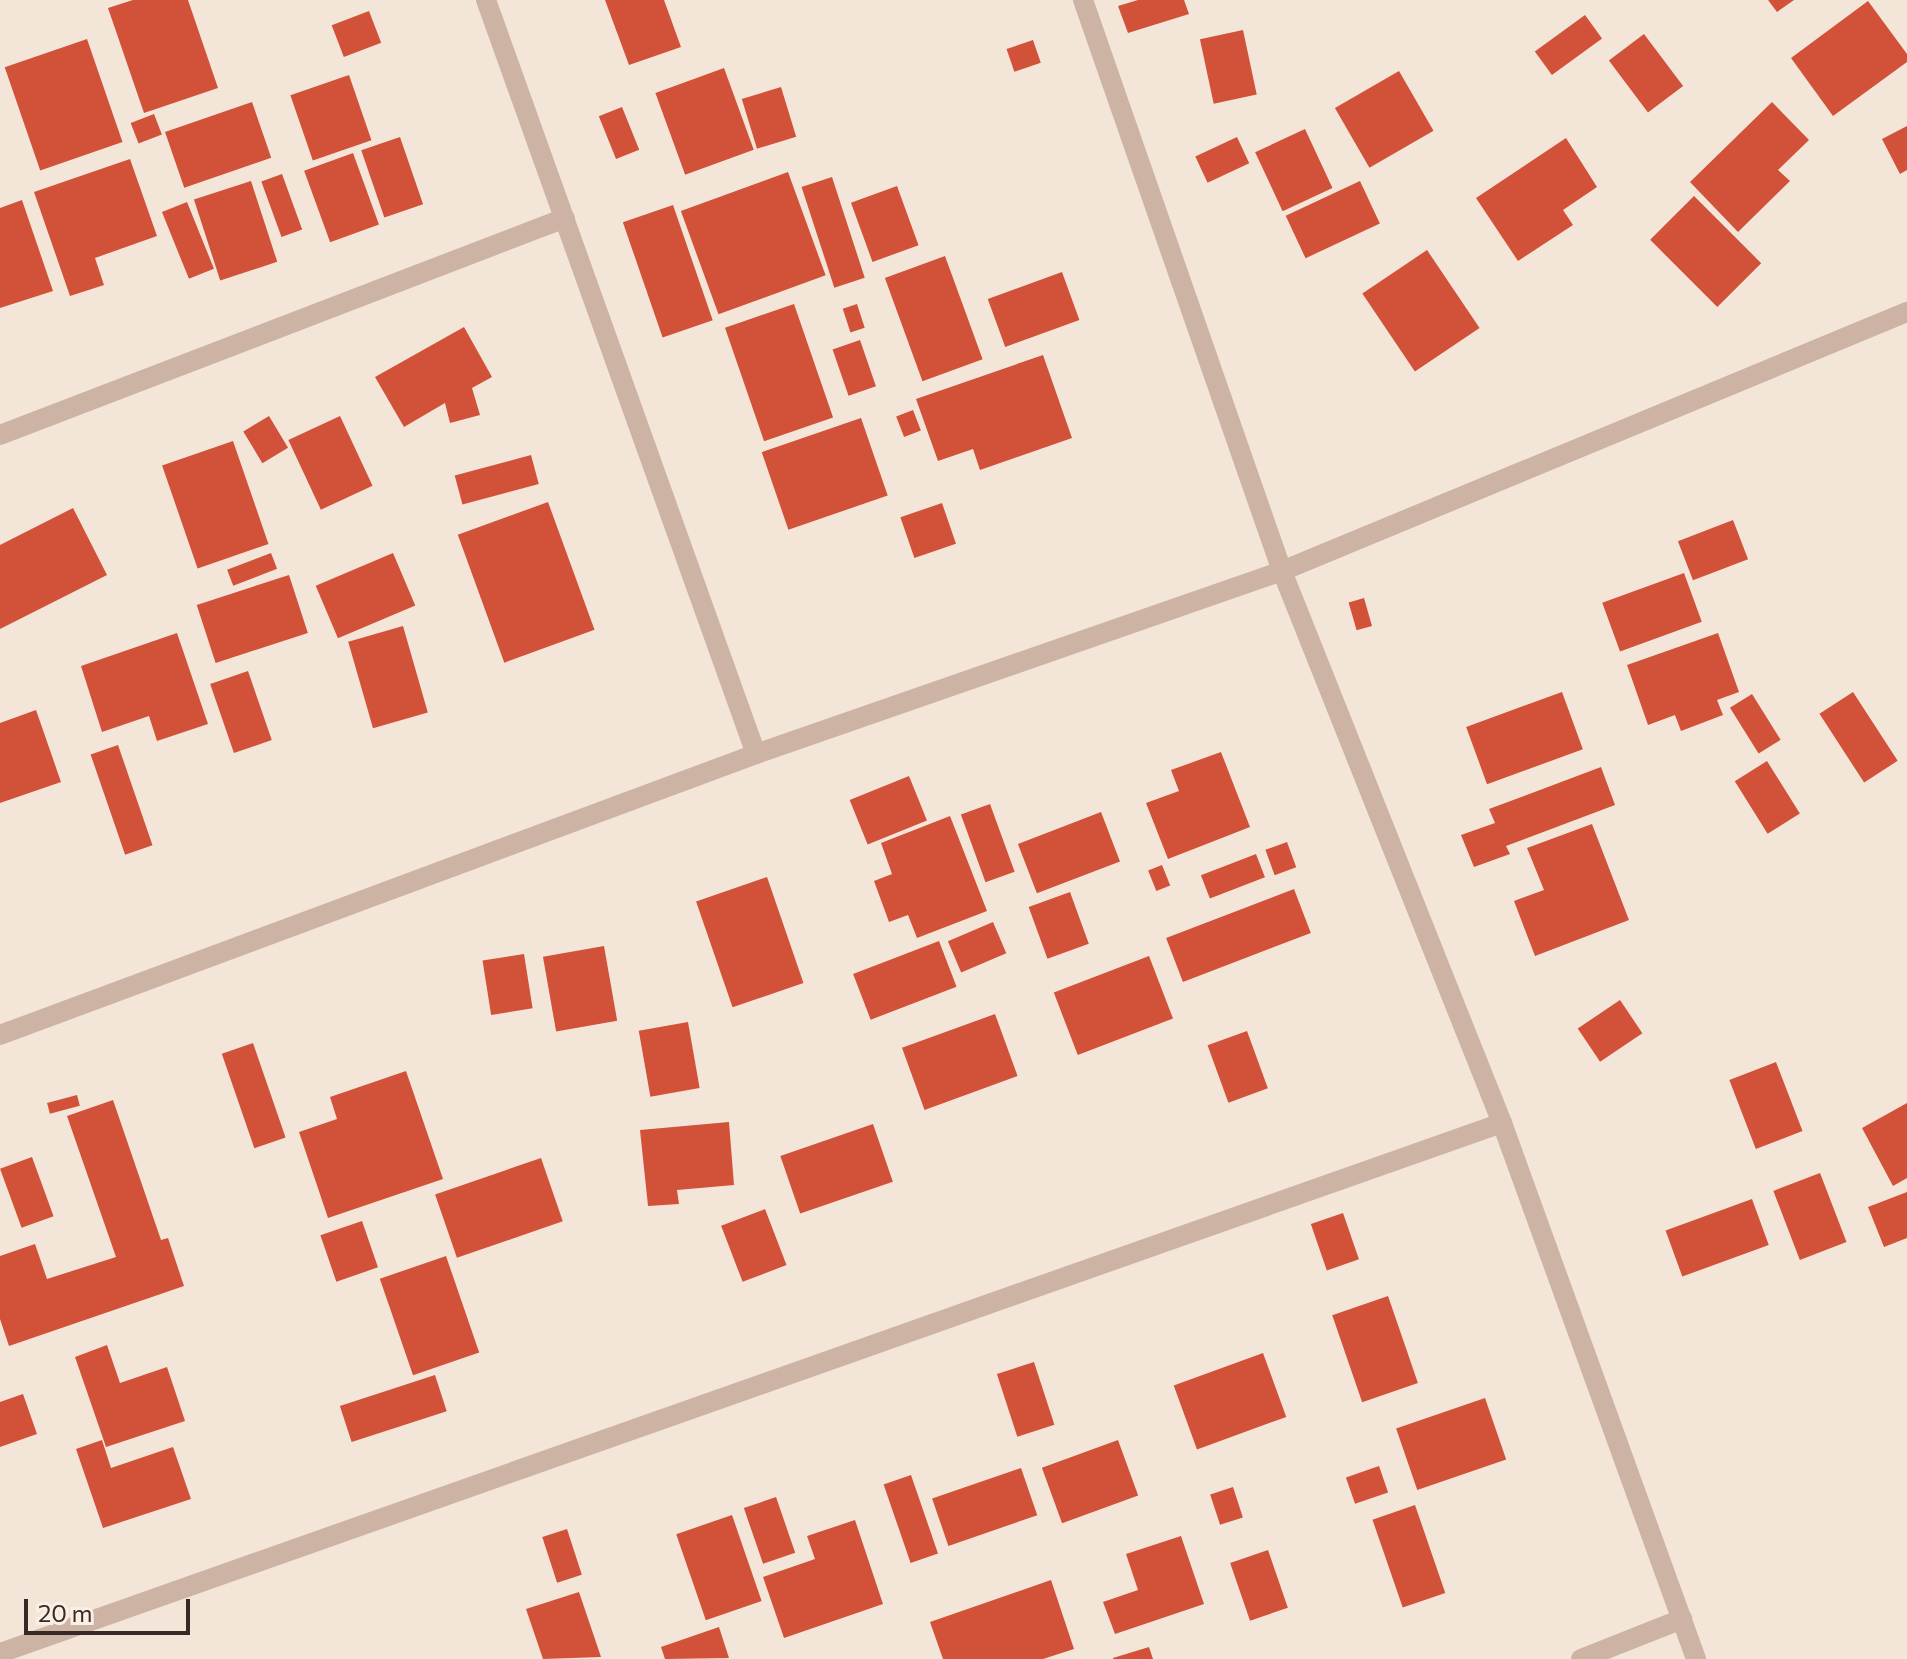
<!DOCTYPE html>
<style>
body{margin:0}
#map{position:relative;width:1907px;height:1659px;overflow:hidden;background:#f4e5d9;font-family:Commissioner,sans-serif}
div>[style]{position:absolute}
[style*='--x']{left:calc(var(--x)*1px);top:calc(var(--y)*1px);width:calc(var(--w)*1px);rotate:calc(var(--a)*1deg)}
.building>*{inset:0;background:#d15239;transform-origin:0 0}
.minor>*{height:20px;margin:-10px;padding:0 10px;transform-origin:10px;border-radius:10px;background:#cdb3a3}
span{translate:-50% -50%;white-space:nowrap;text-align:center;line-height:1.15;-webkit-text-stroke:6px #fbefe5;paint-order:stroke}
.scale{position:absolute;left:24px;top:1599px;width:166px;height:36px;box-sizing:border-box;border:4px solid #372a26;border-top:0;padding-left:10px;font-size:24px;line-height:28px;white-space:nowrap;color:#372a26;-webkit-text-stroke:6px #fbefe5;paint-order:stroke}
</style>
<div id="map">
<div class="building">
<div style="clip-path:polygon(133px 0,188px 0,218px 88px,144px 113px,108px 8px)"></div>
<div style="clip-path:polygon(605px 0,664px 0,681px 47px,629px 65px)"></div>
<div style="clip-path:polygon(1138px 0,1184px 0,1189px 14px,1128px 33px,1118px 6px)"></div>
<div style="clip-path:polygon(1768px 0,1794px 0,1777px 12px)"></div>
<div style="clip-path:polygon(1868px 1px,1907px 54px,1907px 62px,1833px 116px,1791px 58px)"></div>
<div style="left:369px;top:11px;width:34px;height:40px;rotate:69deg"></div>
<div style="left:1585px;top:15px;width:29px;height:62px;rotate:54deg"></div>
<div style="left:1243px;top:30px;width:66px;height:44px;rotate:78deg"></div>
<div style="left:1644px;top:34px;width:65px;height:44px;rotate:53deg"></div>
<div style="left:87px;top:39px;width:109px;height:87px;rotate:71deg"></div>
<div style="left:1033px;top:40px;width:24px;height:28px;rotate:71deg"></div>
<div style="left:724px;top:68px;width:87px;height:73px;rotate:70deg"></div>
<div style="left:1399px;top:71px;width:69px;height:74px;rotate:60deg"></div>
<div style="left:349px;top:75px;width:69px;height:62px;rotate:71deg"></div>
<div style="left:781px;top:87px;width:52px;height:41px;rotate:73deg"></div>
<div style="left:252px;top:102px;width:59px;height:92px;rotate:71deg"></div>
<div style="clip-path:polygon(1772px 102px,1809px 140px,1778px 170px,1790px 181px,1738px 232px,1690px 182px)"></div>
<div style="left:622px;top:107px;width:46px;height:25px;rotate:68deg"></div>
<div style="left:154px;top:114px;width:22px;height:25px;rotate:69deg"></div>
<div style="clip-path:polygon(1907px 126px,1907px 170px,1900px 174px,1882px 139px)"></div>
<div style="left:1305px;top:129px;width:65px;height:55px;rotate:65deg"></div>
<div style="left:400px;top:137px;width:71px;height:41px;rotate:71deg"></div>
<div style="left:1237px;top:137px;width:29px;height:46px;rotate:65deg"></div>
<div style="clip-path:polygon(1566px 138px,1597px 187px,1563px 210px,1573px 225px,1518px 261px,1476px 198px)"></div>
<div style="left:353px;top:153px;width:76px;height:52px;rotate:70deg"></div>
<div style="clip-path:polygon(130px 159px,157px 236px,95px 258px,104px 285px,70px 296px,34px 192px)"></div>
<div style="left:788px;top:172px;width:110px;height:114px;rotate:70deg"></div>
<div style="left:282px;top:174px;width:59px;height:22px;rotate:70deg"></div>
<div style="left:832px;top:177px;width:106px;height:32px;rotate:72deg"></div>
<div style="left:251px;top:181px;width:85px;height:60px;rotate:72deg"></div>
<div style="left:1360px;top:181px;width:47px;height:82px;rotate:65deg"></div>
<div style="left:897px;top:186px;width:63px;height:49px;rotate:70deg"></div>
<div style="left:1694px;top:196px;width:95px;height:62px;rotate:45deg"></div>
<div style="clip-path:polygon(22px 200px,53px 291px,0 308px,0 208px)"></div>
<div style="left:187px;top:202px;width:72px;height:27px;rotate:68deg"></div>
<div style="left:673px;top:205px;width:122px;height:53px;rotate:71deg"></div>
<div style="left:1427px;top:250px;width:94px;height:78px;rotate:56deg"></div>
<div style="left:945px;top:256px;width:110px;height:64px;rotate:70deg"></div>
<div style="left:1062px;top:272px;width:51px;height:79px;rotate:70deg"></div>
<div style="left:794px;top:304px;width:120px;height:73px;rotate:71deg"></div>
<div style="left:857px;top:304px;width:25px;height:15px;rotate:72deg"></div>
<div style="clip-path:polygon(464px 327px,492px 377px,472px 388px,480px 415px,450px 423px,445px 403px,404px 427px,375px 377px)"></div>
<div style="left:860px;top:340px;width:49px;height:29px;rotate:71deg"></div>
<div style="clip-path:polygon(1043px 355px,1072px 438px,980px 470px,973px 449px,938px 461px,916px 399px)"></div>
<div style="left:913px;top:410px;width:22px;height:18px;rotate:69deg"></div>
<div style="left:269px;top:416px;width:37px;height:30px;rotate:59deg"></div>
<div style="left:340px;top:416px;width:77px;height:57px;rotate:65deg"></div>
<div style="left:861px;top:418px;width:82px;height:105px;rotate:71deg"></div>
<div style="left:233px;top:441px;width:109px;height:75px;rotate:71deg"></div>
<div style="left:531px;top:455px;width:30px;height:79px;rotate:75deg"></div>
<div style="left:548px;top:502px;width:136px;height:96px;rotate:70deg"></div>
<div style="left:942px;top:503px;width:43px;height:44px;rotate:71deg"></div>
<div style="clip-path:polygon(73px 508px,107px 575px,0 629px,0 545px)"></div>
<div style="left:1733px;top:520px;width:42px;height:59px;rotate:69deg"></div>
<div style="left:271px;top:553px;width:17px;height:47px;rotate:69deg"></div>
<div style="left:393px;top:553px;width:57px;height:84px;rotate:67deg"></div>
<div style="left:1684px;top:573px;width:52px;height:87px;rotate:70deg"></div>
<div style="left:289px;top:575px;width:61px;height:97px;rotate:72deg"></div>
<div style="left:1364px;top:598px;width:29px;height:16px;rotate:74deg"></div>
<div style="left:403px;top:626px;width:90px;height:57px;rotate:74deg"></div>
<div style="clip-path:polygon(177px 633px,208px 724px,157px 741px,149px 716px,102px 732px,81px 666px)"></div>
<div style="clip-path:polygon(1718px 633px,1739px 692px,1717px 700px,1723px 715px,1681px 731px,1675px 715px,1648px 725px,1627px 665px)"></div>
<div style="left:248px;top:671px;width:73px;height:40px;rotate:71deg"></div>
<div style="left:1562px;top:692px;width:61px;height:102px;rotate:70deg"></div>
<div style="left:1853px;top:692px;width:82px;height:40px;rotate:57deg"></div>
<div style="left:1752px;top:694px;width:54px;height:26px;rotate:58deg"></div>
<div style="clip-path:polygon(36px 710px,61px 782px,0 803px,0 723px)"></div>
<div style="left:118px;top:745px;width:106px;height:29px;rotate:71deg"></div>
<div style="clip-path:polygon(1221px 752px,1250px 827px,1168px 859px,1146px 803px,1179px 791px,1171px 770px)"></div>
<div style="left:1767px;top:761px;width:62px;height:38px;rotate:58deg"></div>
<div style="clip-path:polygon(1601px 767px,1615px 805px,1506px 846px,1510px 854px,1474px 867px,1461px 835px,1495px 823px,1489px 809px)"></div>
<div style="left:909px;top:776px;width:48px;height:64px;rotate:68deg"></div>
<div style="left:990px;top:804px;width:72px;height:31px;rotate:70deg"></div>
<div style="left:1101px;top:812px;width:53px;height:89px;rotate:69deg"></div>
<div style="clip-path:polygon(950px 816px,987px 911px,917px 938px,908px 915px,889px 922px,874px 881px,892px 874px,881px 843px)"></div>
<div style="clip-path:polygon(1592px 824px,1629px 920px,1535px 956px,1514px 901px,1544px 890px,1527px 848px)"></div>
<div style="left:1287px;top:842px;width:27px;height:23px;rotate:70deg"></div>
<div style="left:1256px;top:854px;width:25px;height:59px;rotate:69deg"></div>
<div style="left:1162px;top:865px;width:22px;height:15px;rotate:68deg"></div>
<div style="left:767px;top:877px;width:112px;height:75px;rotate:71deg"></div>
<div style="left:1294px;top:889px;width:47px;height:137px;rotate:69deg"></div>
<div style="left:1070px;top:892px;width:55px;height:44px;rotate:70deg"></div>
<div style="left:993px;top:922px;width:34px;height:49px;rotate:67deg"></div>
<div style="left:939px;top:941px;width:49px;height:92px;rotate:69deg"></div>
<div style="left:604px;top:946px;width:76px;height:62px;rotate:80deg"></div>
<div style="left:524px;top:954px;width:55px;height:42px;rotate:81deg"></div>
<div style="left:1149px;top:956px;width:67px;height:102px;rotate:69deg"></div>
<div style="left:1620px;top:1000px;width:40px;height:51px;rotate:56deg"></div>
<div style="left:995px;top:1014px;width:66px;height:99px;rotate:70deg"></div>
<div style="left:688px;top:1022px;width:67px;height:50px;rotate:80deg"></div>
<div style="left:1247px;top:1031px;width:61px;height:42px;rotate:70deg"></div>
<div style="left:253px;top:1043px;width:100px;height:33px;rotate:71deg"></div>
<div style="left:1776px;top:1062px;width:74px;height:50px;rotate:69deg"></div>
<div style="clip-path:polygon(406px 1071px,443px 1179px,328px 1218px,299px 1132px,337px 1119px,330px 1097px)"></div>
<div style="left:77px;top:1095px;width:11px;height:31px;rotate:75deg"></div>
<div style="clip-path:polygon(113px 1100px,161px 1240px,168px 1238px,184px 1286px,9px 1346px,0 1319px,0 1256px,35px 1244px,47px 1279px,116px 1257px,67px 1116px)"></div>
<div style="clip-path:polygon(1907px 1103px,1907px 1178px,1893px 1186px,1862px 1128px)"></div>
<div style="clip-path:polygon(729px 1122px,734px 1185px,677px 1190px,679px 1204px,648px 1206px,640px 1130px)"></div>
<div style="left:873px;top:1124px;width:61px;height:98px;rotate:71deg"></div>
<div style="left:32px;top:1157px;width:63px;height:34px;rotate:70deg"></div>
<div style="left:541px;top:1158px;width:67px;height:112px;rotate:71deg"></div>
<div style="left:1820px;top:1173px;width:74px;height:50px;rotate:69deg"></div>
<div style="clip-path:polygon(1907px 1192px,1907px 1238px,1884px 1247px,1868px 1207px)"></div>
<div style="left:1752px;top:1199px;width:49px;height:92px;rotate:70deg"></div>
<div style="left:765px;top:1209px;width:60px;height:47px;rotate:69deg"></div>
<div style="left:1343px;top:1213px;width:49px;height:34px;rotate:71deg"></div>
<div style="left:362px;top:1221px;width:49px;height:44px;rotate:71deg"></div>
<div style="left:446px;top:1256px;width:102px;height:70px;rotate:71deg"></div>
<div style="left:1388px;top:1296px;width:92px;height:59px;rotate:71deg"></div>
<div style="clip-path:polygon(107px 1345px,120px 1383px,167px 1367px,185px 1421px,106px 1447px,75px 1357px)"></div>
<div style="left:1263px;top:1353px;width:68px;height:95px;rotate:70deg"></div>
<div style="left:1034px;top:1362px;width:66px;height:39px;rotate:72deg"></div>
<div style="left:435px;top:1375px;width:38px;height:100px;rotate:72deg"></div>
<div style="clip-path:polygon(23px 1394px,37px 1434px,0 1447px,0 1402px)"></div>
<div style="left:1485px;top:1398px;width:65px;height:94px;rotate:71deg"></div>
<div style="clip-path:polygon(102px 1440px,111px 1468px,173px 1447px,191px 1499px,103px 1528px,76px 1449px)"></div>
<div style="left:1118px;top:1440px;width:59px;height:81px;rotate:70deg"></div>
<div style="left:1379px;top:1466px;width:28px;height:35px;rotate:71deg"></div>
<div style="left:1021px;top:1468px;width:50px;height:94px;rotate:71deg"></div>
<div style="left:911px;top:1475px;width:83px;height:29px;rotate:71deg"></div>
<div style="left:1233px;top:1487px;width:32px;height:24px;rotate:72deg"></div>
<div style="left:776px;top:1497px;width:59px;height:34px;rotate:71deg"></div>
<div style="left:1415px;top:1505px;width:93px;height:45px;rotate:71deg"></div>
<div style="left:732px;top:1515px;width:91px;height:59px;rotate:71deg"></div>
<div style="clip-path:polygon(855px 1520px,883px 1604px,784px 1638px,763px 1577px,815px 1559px,807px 1536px)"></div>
<div style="left:567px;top:1529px;width:48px;height:26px;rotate:72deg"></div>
<div style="clip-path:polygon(1181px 1536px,1204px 1604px,1115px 1634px,1103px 1602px,1138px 1590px,1126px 1554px)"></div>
<div style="left:1268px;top:1550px;width:61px;height:40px;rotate:71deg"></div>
<div style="clip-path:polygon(1051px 1580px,1074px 1649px,1043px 1659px,943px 1659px,930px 1622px)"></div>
<div style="clip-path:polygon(579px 1592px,601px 1657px,543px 1659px,526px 1609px)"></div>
<div style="clip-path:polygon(719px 1627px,729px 1658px,665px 1659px,661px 1647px)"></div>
<div style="clip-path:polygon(1149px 1647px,1153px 1659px,1113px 1659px,1113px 1658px)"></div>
</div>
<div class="minor">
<div style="--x:486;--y:0;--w:801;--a:70.3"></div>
<div style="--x:1083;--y:0;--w:605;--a:70.79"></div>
<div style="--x:1282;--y:571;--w:594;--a:68.27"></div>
<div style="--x:1502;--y:1123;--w:570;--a:70.1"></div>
<div style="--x:0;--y:435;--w:605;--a:-21.01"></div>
<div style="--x:0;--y:1035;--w:807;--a:-20.39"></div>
<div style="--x:756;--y:754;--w:557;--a:-19.18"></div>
<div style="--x:1282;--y:571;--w:677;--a:-22.51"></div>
<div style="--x:0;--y:1653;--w:1593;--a:-19.44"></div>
<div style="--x:1581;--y:1659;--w:109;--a:-21.6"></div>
</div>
<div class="scale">20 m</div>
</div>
